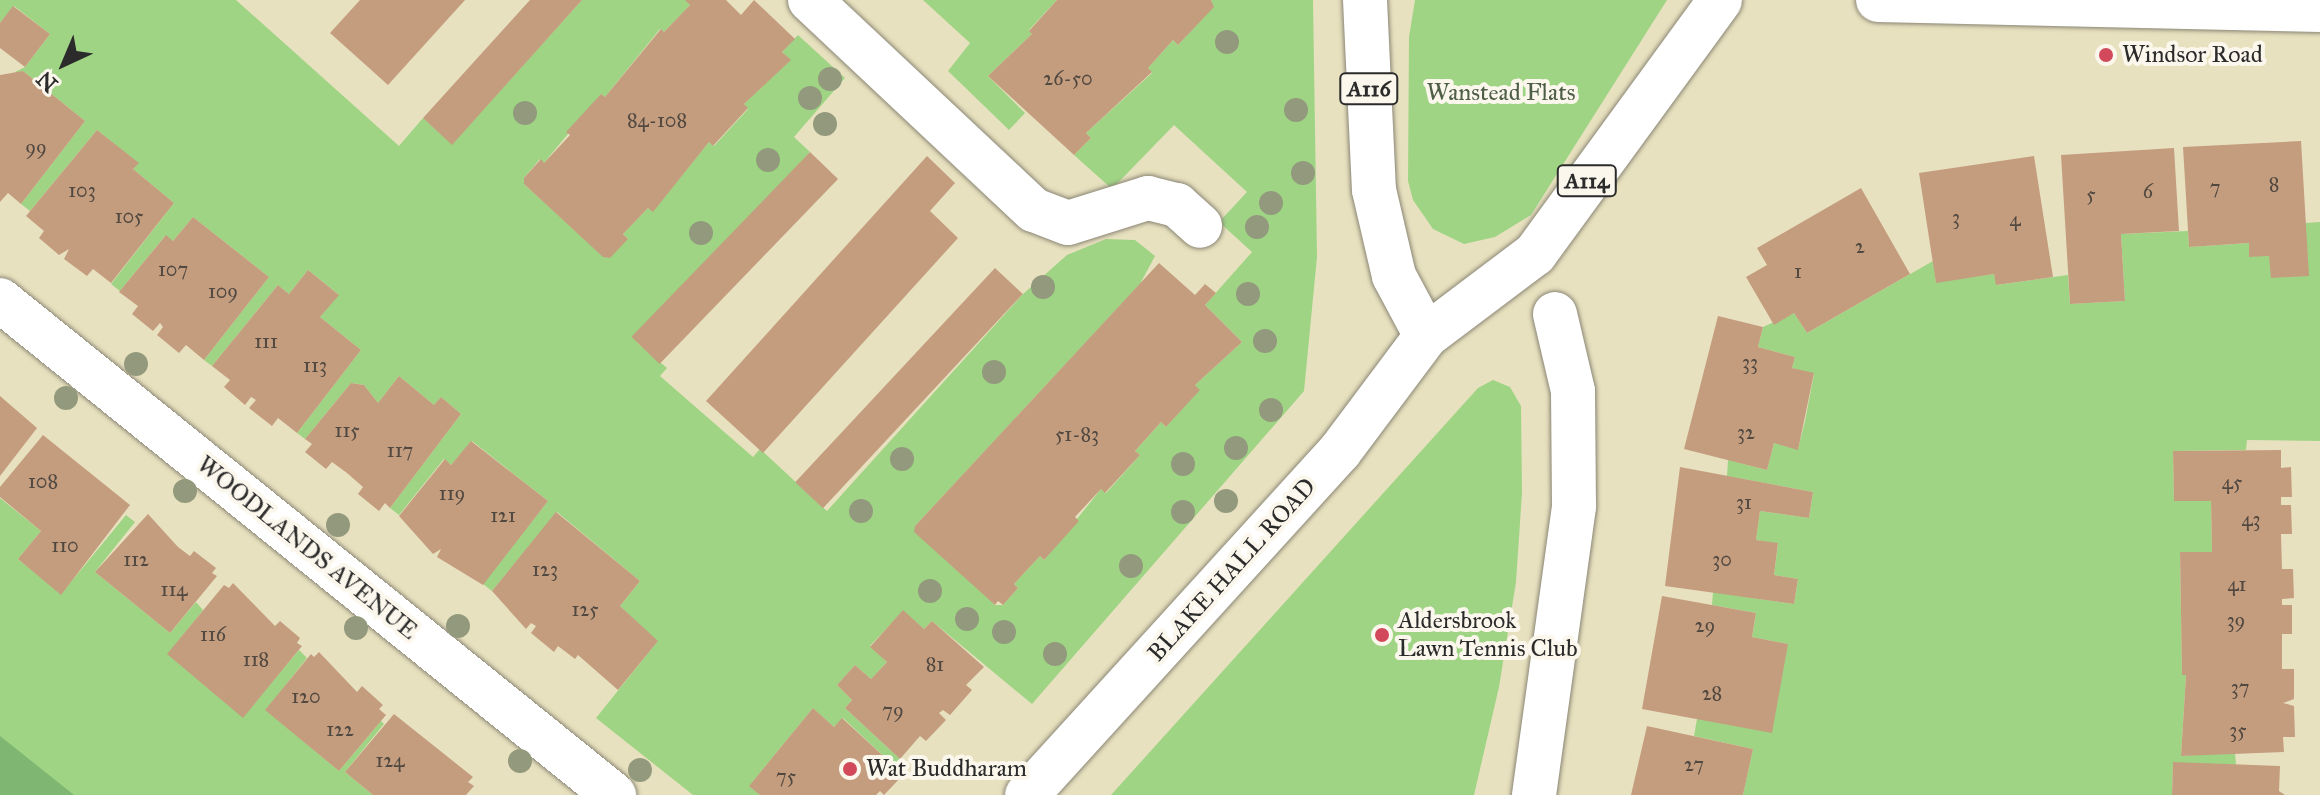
<!DOCTYPE html>
<style>
body{margin:0}
#map{position:relative;width:2320px;height:795px;overflow:hidden;background:#e8e1bf;font-family:"IM FELL Great Primer",serif}
div>[style]{position:absolute}
[style*='--x']{left:calc(var(--x)*1px);top:calc(var(--y)*1px);width:calc(var(--w)*1px);rotate:calc(var(--a)*1deg)}
.green>*{inset:0;background:#9fd485}
.forest>*{inset:0;background:#7fb672}
.building>*{inset:0;background:#c49d7f;transform-origin:0 0}
.roads{filter:drop-shadow(0 0 2px #8a8675) drop-shadow(0 0 2px #8a8675)}
.minor>*{height:44px;margin:-22px;padding:0 22px;transform-origin:22px;border-radius:22px;background:#fff}
.tertiary>*{height:44px;margin:-22px;padding:0 22px;transform-origin:22px;border-radius:22px;background:#fff}
.primary>*{height:44px;margin:-22px;padding:0 22px;transform-origin:22px;border-radius:22px;background:#fff}
.trees>*{width:24px;height:24px;margin:-12px;border-radius:50%;background:#93997c}
.dots>*{width:22px;height:22px;translate:-50% -50%;box-sizing:border-box;border:4px solid #fbf7ec;border-radius:50%}
span{translate:-50% -50%;white-space:nowrap;text-align:center;line-height:1.15;-webkit-text-stroke:8px #fbf7ec;paint-order:stroke}
.number-label{font-size:20px;color:#514840}
.number-label span{-webkit-text-stroke-width:0}
.shield-label span{padding:2px 6px;background:#fbf7ec;border:2px solid;border-radius:6px;-webkit-text-stroke-width:0}
.shield-label{font-size:22px;color:#2b2b2b;font-weight:700}
.poi-label{font-size:24px;color:#2b2b2b}
.left{translate:0 -50%;text-align:left}
.park-label{font-size:24px;color:#4e5e46}
.street-label{font-size:24px;color:#2b2b2b}
.north{position:absolute;left:24px;top:24px;width:80px;height:80px;-webkit-text-stroke:6px #fbf7ec;paint-order:stroke;rotate:224deg;font-size:22px;font-weight:700;line-height:32px;text-align:center;color:#2b2b2b}
.north::after{content:'';display:block;margin:auto;width:28px;height:36px;background:#2b2b2b;clip-path:polygon(50% 0,100% 100%,50% 72%,0 100%)}
</style>
<div id="map">
<div class="green">
<div style="clip-path:polygon(0 0,236px 0,399px 146px,423px 118px,452px 144px,582px 0,687px 0,690px 5px,664px 32px,660px 29px,605px 97px,601px 94px,544px 163px,540px 159px,524px 178px,525px 185px,603px 256px,628px 239px,623px 234px,648px 208px,653px 211px,709px 142px,714px 146px,748px 109px,744px 104px,790px 60px,782px 52px,798px 35px,845px 78px,794px 137px,810px 152px,638px 343px,667px 368px,660px 376px,753px 457px,760px 449px,827px 511px,1023px 294px,1067px 255px,1106px 239px,1135px 240px,1155px 256px,1140px 284px,915px 526px,995px 605px,1003px 605px,1018px 588px,1014px 584px,1040px 556px,1044px 560px,1101px 489px,1106px 493px,1140px 455px,1135px 451px,1161px 422px,1166px 427px,1199px 390px,1195px 385px,1242px 342px,1205px 305px,1252px 252px,1219px 222px,1247px 192px,1174px 125px,1112px 189px,1074px 155px,1091px 138px,1086px 133px,1152px 73px,1148px 68px,1173px 40px,1178px 45px,1213px 7px,1211px 0,1313px 0,1317px 257px,1304px 391px,1032px 704px,932px 621px,924px 629px,903px 611px,870px 646px,887px 662px,871px 679px,855px 665px,837px 685px,852px 700px,845px 708px,900px 759px,893px 765px,843px 718px,834px 727px,813px 708px,750px 785px,760px 795px,693px 795px,596px 718px,657px 642px,620px 606px,640px 581px,557px 512px,492px 591px,483px 584px,548px 501px,472px 441px,451px 465px,444px 459px,399px 515px,390px 508px,461px 414px,441px 397px,434px 405px,399px 376px,378px 403px,364px 385px,351px 383px,305px 439px,297px 433px,361px 350px,320px 317px,338px 294px,308px 270px,289px 294px,278px 285px,212px 366px,204px 360px,269px 277px,193px 217px,173px 241px,165px 236px,120px 291px,111px 284px,174px 203px,133px 169px,138px 163px,97px 130px,30px 211px,21px 204px,85px 121px,23px 71px,13px 73px,25px 67px,50px 34px,14px 6px,0 23px)"></div>
<div style="clip-path:polygon(923px 0,1057px 0,1029px 30px,1032px 34px,988px 76px,1025px 113px,1009px 130px,948px 71px,970px 43px)"></div>
<div style="clip-path:polygon(1415px 0,1667px 0,1531px 215px,1495px 237px,1464px 244px,1433px 229px,1413px 200px,1408px 181px,1409px 37px)"></div>
<div style="clip-path:polygon(2320px 222px,2320px 441px,2247px 440px,2246px 450px,2173px 451px,2174px 501px,2211px 501px,2212px 552px,2180px 553px,2182px 675px,2186px 675px,2181px 756px,2235px 752px,2236px 765px,2173px 763px,2172px 795px,1743px 795px,1753px 749px,1694px 736px,1697px 719px,1788px 644px,1752px 637px,1756px 613px,1712px 605px,1713px 592px,1794px 604px,1798px 579px,1774px 575px,1778px 544px,1756px 540px,1760px 511px,1809px 518px,1813px 492px,1727px 476px,1728px 460px,1767px 470px,1774px 443px,1798px 449px,1805px 421px,1814px 374px,1792px 368px,1795px 357px,1758px 347px,1763px 327px,1794px 313px,1807px 333px,1933px 261px,1936px 282px,1994px 274px,1997px 285px,2068px 275px,2070px 304px,2125px 301px,2121px 234px,2188px 231px,2189px 247px,2249px 243px,2249px 257px,2306px 223px)"></div>
<div style="clip-path:polygon(1493px 380px,1510px 387px,1521px 406px,1522px 493px,1516px 582px,1499px 687px,1474px 795px,1111px 795px,1478px 388px)"></div>
<div style="clip-path:polygon(0 498px,41px 531px,18px 559px,61px 594px,126px 515px,135px 522px,95px 572px,170px 633px,196px 602px,203px 610px,168px 654px,243px 717px,299px 650px,307px 658px,266px 710px,339px 771px,381px 721px,384px 724px,345px 772px,373px 795px,0 795px)"></div>
</div>
<div class="forest">
<div style="clip-path:polygon(0 736px,74px 795px,0 795px)"></div>
</div>
<div class="building">
<div style="clip-path:polygon(360px 0,465px 0,388px 85px,330px 33px)"></div>
<div style="clip-path:polygon(530px 0,582px 0,452px 145px,423px 118px)"></div>
<div style="clip-path:polygon(685px 0,726px 0,741px 15px,754px 0,795px 39px,782px 52px,791px 60px,744px 104px,748px 108px,713px 146px,709px 142px,653px 212px,648px 208px,623px 234px,628px 239px,610px 258px,603px 257px,524px 184px,524px 178px,541px 159px,544px 163px,570px 135px,566px 132px,601px 94px,605px 97px,661px 29px,664px 32px,690px 5px)"></div>
<div style="clip-path:polygon(1057px 0,1211px 0,1214px 7px,1178px 45px,1173px 40px,1148px 68px,1152px 72px,1086px 133px,1091px 138px,1074px 155px,988px 76px,1032px 34px,1029px 31px)"></div>
<div style="clip-path:polygon(13px 6px,50px 34px,25px 67px,0 48px,0 23px)"></div>
<div style="clip-path:polygon(23px 71px,85px 121px,21px 204px,8px 193px,0 202px,0 75px)"></div>
<div style="clip-path:polygon(97px 130px,139px 163px,133px 169px,174px 203px,111px 283px,93px 269px,87px 276px,64px 259px,69px 249px,59px 255px,39px 238px,44px 231px,26px 216px)"></div>
<div style="clip-path:polygon(2301px 141px,2309px 276px,2271px 278px,2269px 256px,2249px 257px,2249px 243px,2189px 247px,2183px 147px)"></div>
<div style="clip-path:polygon(2174px 148px,2179px 231px,2121px 234px,2125px 301px,2070px 304px,2061px 155px)"></div>
<div style="left:810px;top:152px;width:39px;height:257px;rotate:44deg"></div>
<div style="clip-path:polygon(927px 156px,955px 183px,930px 211px,958px 238px,763px 453px,706px 401px)"></div>
<div style="clip-path:polygon(2034px 156px,2053px 277px,1996px 285px,1994px 274px,1936px 283px,1919px 173px)"></div>
<div style="clip-path:polygon(1861px 188px,1910px 274px,1807px 333px,1794px 313px,1774px 325px,1746px 277px,1767px 265px,1757px 248px)"></div>
<div style="clip-path:polygon(193px 217px,269px 277px,204px 360px,186px 345px,179px 353px,157px 335px,163px 327px,160px 323px,153px 331px,132px 314px,138px 306px,119px 292px,166px 235px,173px 241px)"></div>
<div style="clip-path:polygon(1159px 263px,1195px 295px,1205px 284px,1216px 293px,1205px 305px,1242px 342px,1195px 385px,1200px 390px,1166px 427px,1161px 422px,1135px 451px,1140px 455px,1105px 493px,1101px 489px,1075px 517px,1079px 521px,1044px 560px,1040px 556px,1014px 584px,1018px 588px,1003px 605px,998px 601px,995px 605px,914px 532px,915px 526px)"></div>
<div style="left:995px;top:268px;width:38px;height:293px;rotate:43deg"></div>
<div style="clip-path:polygon(308px 270px,339px 295px,320px 317px,361px 350px,297px 433px,278px 418px,272px 426px,249px 408px,256px 400px,251px 397px,245px 405px,224px 387px,230px 380px,212px 366px,278px 285px,289px 294px)"></div>
<div style="clip-path:polygon(1718px 316px,1763px 327px,1758px 347px,1795px 357px,1792px 368px,1814px 373px,1798px 450px,1774px 443px,1767px 470px,1684px 449px)"></div>
<div style="clip-path:polygon(399px 376px,434px 405px,441px 397px,461px 414px,390px 508px,385px 503px,379px 511px,358px 494px,363px 487px,347px 473px,332px 462px,326px 469px,305px 452px,312px 444px,305px 439px,351px 383px,364px 385px,378px 403px)"></div>
<div style="clip-path:polygon(0 396px,37px 428px,0 476px)"></div>
<div style="clip-path:polygon(43px 435px,130px 505px,61px 595px,18px 559px,41px 531px,0 497px,0 487px)"></div>
<div style="clip-path:polygon(471px 441px,548px 501px,483px 585px,437px 557px,441px 549px,433px 554px,399px 516px,445px 459px,451px 465px)"></div>
<div style="clip-path:polygon(2281px 450px,2281px 468px,2291px 467px,2292px 497px,2281px 497px,2281px 505px,2291px 505px,2292px 534px,2281px 534px,2282px 569px,2293px 569px,2294px 598px,2282px 599px,2282px 605px,2292px 605px,2292px 634px,2282px 634px,2282px 669px,2294px 669px,2294px 699px,2283px 703px,2294px 706px,2295px 737px,2283px 737px,2284px 752px,2181px 756px,2186px 675px,2182px 675px,2180px 552px,2212px 552px,2211px 501px,2174px 501px,2173px 451px)"></div>
<div style="clip-path:polygon(1680px 467px,1813px 492px,1809px 518px,1760px 511px,1756px 540px,1778px 543px,1774px 575px,1798px 579px,1794px 604px,1665px 586px)"></div>
<div style="clip-path:polygon(556px 512px,640px 581px,620px 606px,658px 641px,618px 690px,578px 655px,575px 659px,558px 646px,554px 652px,531px 633px,536px 626px,531px 623px,526px 629px,492px 591px)"></div>
<div style="clip-path:polygon(148px 514px,178px 547px,190px 556px,194px 551px,216px 568px,212px 573px,217px 576px,170px 633px,95px 572px)"></div>
<div style="clip-path:polygon(233px 583px,275px 626px,280px 621px,300px 638px,297px 643px,302px 646px,243px 718px,167px 654px,224px 585px,229px 588px)"></div>
<div style="clip-path:polygon(1662px 596px,1756px 613px,1752px 637px,1788px 644px,1772px 733px,1642px 709px)"></div>
<div style="clip-path:polygon(903px 610px,924px 629px,932px 621px,984px 667px,966px 685px,972px 690px,950px 715px,943px 710px,939px 713px,946px 720px,926px 741px,920px 736px,900px 759px,845px 708px,852px 700px,837px 685px,855px 665px,871px 679px,887px 662px,870px 647px)"></div>
<div style="clip-path:polygon(319px 652px,357px 692px,362px 686px,383px 705px,379px 709px,386px 715px,339px 771px,265px 710px,311px 654px,314px 657px)"></div>
<div style="clip-path:polygon(813px 708px,834px 727px,842px 718px,893px 765px,902px 776px,884px 795px,880px 791px,876px 795px,760px 795px,749px 786px)"></div>
<div style="clip-path:polygon(394px 714px,473px 777px,468px 782px,474px 786px,466px 795px,373px 795px,345px 772px)"></div>
<div style="clip-path:polygon(1647px 726px,1753px 749px,1743px 795px,1631px 795px)"></div>
<div style="clip-path:polygon(2173px 762px,2280px 766px,2279px 791px,2285px 795px,2172px 795px)"></div>
</div>
<div class="roads">
<div class="minor">
<div style="--x:810;--y:0;--w:307;--a:43.2"></div>
<div style="--x:1034;--y:210;--w:36;--a:21"></div>
<div style="--x:1068;--y:223;--w:84;--a:-17.4"></div>
<div style="--x:1148;--y:198;--w:30;--a:14"></div>
<div style="--x:1177;--y:205;--w:31;--a:42"></div>
<div style="--x:0;--y:300;--w:789;--a:38.88"></div>
<div style="--x:1534;--y:795;--w:292;--a:-82.1"></div>
<div style="--x:1574;--y:506;--w:115;--a:-90.5"></div>
<div style="--x:1573;--y:391;--w:79;--a:-103.2"></div>
</div>
<div class="tertiary">
<div style="--x:1878;--y:0;--w:442;--a:1.3"></div>
</div>
<div class="primary">
<div style="--x:1365;--y:0;--w:190;--a:87.3"></div>
<div style="--x:1374;--y:190;--w:88;--a:76.9"></div>
<div style="--x:1394;--y:276;--w:68;--a:61.9"></div>
<div style="--x:1027;--y:795;--w:465;--a:-47.7"></div>
<div style="--x:1340;--y:451;--w:144;--a:-53.2"></div>
<div style="--x:1426;--y:336;--w:136;--a:-37"></div>
<div style="--x:1535;--y:254;--w:314;--a:-53.9"></div>
</div>
</div>
<div class="trees">
<div style="left:1227px;top:42px"></div>
<div style="left:830px;top:79px"></div>
<div style="left:810px;top:98px"></div>
<div style="left:1296px;top:110px"></div>
<div style="left:525px;top:113px"></div>
<div style="left:825px;top:124px"></div>
<div style="left:768px;top:160px"></div>
<div style="left:1303px;top:173px"></div>
<div style="left:1271px;top:203px"></div>
<div style="left:1257px;top:227px"></div>
<div style="left:701px;top:233px"></div>
<div style="left:1043px;top:287px"></div>
<div style="left:1248px;top:294px"></div>
<div style="left:1265px;top:341px"></div>
<div style="left:136px;top:364px"></div>
<div style="left:994px;top:372px"></div>
<div style="left:66px;top:398px"></div>
<div style="left:1271px;top:410px"></div>
<div style="left:1236px;top:448px"></div>
<div style="left:902px;top:459px"></div>
<div style="left:1183px;top:464px"></div>
<div style="left:185px;top:491px"></div>
<div style="left:1226px;top:501px"></div>
<div style="left:861px;top:511px"></div>
<div style="left:1183px;top:512px"></div>
<div style="left:338px;top:525px"></div>
<div style="left:1131px;top:566px"></div>
<div style="left:930px;top:591px"></div>
<div style="left:967px;top:619px"></div>
<div style="left:458px;top:626px"></div>
<div style="left:356px;top:628px"></div>
<div style="left:1004px;top:632px"></div>
<div style="left:1055px;top:654px"></div>
<div style="left:520px;top:761px"></div>
<div style="left:640px;top:770px"></div>
</div>
<div class="dots">
<div style="left:2106px;top:55px;background:#d1495b"></div>
<div style="left:1382px;top:635px;background:#d1495b"></div>
<div style="left:850px;top:769px;background:#d1495b"></div>
</div>
<div class="number-label">
<span style="left:1068px;top:78px">26-50</span>
<span style="left:657px;top:120px">84-108</span>
<span style="left:36px;top:147px">99</span>
<span style="left:2274px;top:184px">8</span>
<span style="left:2215px;top:187px">7</span>
<span style="left:82px;top:190px">103</span>
<span style="left:2148px;top:191px">6</span>
<span style="left:2091px;top:194px">5</span>
<span style="left:129px;top:216px">105</span>
<span style="left:1956px;top:217px">3</span>
<span style="left:2015px;top:219px">4</span>
<span style="left:1860px;top:246px">2</span>
<span style="left:173px;top:269px">107</span>
<span style="left:1798px;top:271px">1</span>
<span style="left:223px;top:291px">109</span>
<span style="left:266px;top:341px">111</span>
<span style="left:1750px;top:362px">33</span>
<span style="left:315px;top:365px">113</span>
<span style="left:347px;top:430px">115</span>
<span style="left:1746px;top:432px">32</span>
<span style="left:1077px;top:434px">51-83</span>
<span style="left:400px;top:450px">117</span>
<span style="left:43px;top:481px">108</span>
<span style="left:2232px;top:482px">45</span>
<span style="left:452px;top:493px">119</span>
<span style="left:1744px;top:502px">31</span>
<span style="left:503px;top:515px">121</span>
<span style="left:2251px;top:519px">43</span>
<span style="left:65px;top:545px">110</span>
<span style="left:136px;top:559px">112</span>
<span style="left:1722px;top:559px">30</span>
<span style="left:545px;top:569px">123</span>
<span style="left:2237px;top:584px">41</span>
<span style="left:174px;top:589px">114</span>
<span style="left:585px;top:609px">125</span>
<span style="left:2236px;top:620px">39</span>
<span style="left:1705px;top:625px">29</span>
<span style="left:213px;top:634px">116</span>
<span style="left:256px;top:659px">118</span>
<span style="left:935px;top:664px">81</span>
<span style="left:2240px;top:687px">37</span>
<span style="left:1712px;top:693px">28</span>
<span style="left:306px;top:696px">120</span>
<span style="left:893px;top:710px">79</span>
<span style="left:340px;top:729px">122</span>
<span style="left:2238px;top:730px">35</span>
<span style="left:390px;top:760px">124</span>
<span style="left:1694px;top:764px">27</span>
<span style="left:786px;top:776px">75</span>
</div>
<div class="shield-label">
<span style="left:1369px;top:89px">A116</span>
<span style="left:1587px;top:181px">A114</span>
</div>
<div class="poi-label">
<span class="left" style="left:2122px;top:55px">Windsor Road</span>
<span class="left" style="left:1398px;top:635px">Aldersbrook<br>Lawn Tennis Club</span>
<span class="left" style="left:866px;top:769px">Wat Buddharam</span>
</div>
<div class="park-label">
<span style="left:1501px;top:93px">Wanstead Flats</span>
</div>
<div class="street-label">
<span style="left:307px;top:548px;rotate:39deg">WOODLANDS AVENUE</span>
<span style="left:1232px;top:570px;rotate:-48deg">BLAKE HALL ROAD</span>
</div>
<div class="north">N</div>
</div>
